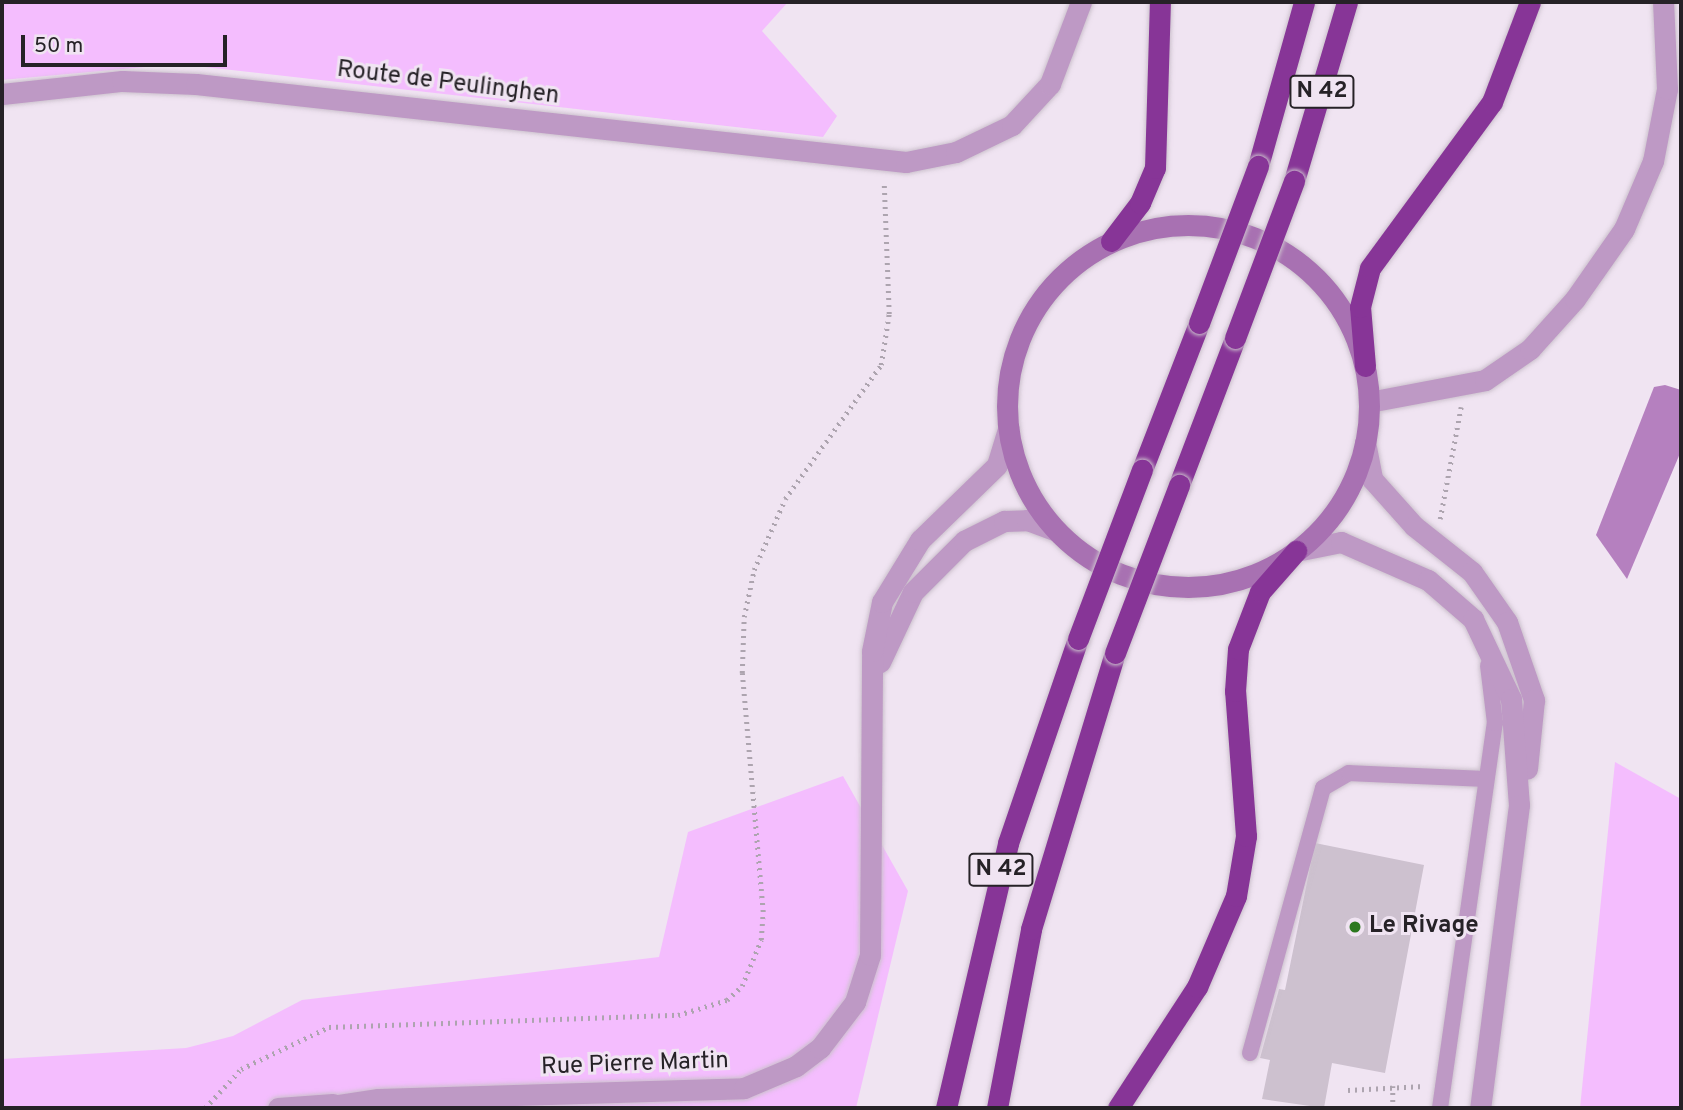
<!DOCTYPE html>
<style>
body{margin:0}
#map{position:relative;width:1683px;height:1110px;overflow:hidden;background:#f0e4f2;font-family:Overpass,sans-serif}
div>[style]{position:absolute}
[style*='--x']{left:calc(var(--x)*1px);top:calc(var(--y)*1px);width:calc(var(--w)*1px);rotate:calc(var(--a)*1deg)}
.green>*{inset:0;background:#f4bdfe}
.water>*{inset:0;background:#b580bf}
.building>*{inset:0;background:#cdc1cf}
.path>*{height:4.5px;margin-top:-2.25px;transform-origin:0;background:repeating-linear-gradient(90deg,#ada4af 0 2px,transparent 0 7px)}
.roads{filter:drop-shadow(0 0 2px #ccc1cd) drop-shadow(0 0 2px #ccc1cd)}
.lane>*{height:16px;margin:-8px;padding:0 8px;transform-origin:8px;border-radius:8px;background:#be99c5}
.street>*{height:21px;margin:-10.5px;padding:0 10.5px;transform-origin:10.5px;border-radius:10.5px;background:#be99c5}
.secondary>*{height:21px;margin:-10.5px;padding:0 10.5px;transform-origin:10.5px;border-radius:10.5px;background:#a871b2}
.secondary>.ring{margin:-10.5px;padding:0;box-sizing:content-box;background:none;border:21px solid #a871b2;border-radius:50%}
.highway>*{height:21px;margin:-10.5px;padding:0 10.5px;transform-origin:10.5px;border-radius:10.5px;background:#873597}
.bridges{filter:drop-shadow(0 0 2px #ccc1cd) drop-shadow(0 0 2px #ccc1cd)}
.highway-bridge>*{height:21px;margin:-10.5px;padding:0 10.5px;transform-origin:10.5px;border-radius:10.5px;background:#873597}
.dots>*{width:19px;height:19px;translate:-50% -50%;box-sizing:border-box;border:4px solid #f0e4f2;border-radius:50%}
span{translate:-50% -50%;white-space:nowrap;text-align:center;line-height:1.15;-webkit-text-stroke:6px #f0e4f2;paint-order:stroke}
.shield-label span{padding:2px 5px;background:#f0e4f2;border:2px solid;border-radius:5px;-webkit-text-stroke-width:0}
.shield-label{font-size:23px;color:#262227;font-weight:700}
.street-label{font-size:24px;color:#262227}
.poi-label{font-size:24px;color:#262227;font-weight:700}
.left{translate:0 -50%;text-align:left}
.frame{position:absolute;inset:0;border:4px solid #262227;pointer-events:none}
.scale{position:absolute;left:21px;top:35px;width:206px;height:32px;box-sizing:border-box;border:4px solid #262227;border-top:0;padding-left:9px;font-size:21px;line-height:24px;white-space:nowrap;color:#262227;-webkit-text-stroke:5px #f0e4f2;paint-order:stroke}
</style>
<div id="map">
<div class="green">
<div style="clip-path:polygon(2px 2px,788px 2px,762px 31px,837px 116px,823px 137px,178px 64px,2px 80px)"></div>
<div style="clip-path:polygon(1615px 762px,1681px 799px,1681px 1108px,1580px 1108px)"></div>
<div style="clip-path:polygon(843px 776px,908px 891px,856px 1108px,2px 1108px,2px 1059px,186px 1048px,233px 1036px,302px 1000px,659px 957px,688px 832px)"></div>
</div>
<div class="water">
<div style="clip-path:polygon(1665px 385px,1681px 390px,1681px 451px,1627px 579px,1596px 535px,1654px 387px)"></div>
</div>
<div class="building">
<div style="clip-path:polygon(1315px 843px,1424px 865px,1385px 1073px,1332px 1063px,1324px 1108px,1262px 1099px,1270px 1060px,1260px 1058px,1279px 989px,1285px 990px)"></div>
</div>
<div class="path">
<div style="--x:1440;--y:519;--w:114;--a:-79.4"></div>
<div style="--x:1393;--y:1086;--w:22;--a:90"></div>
<div style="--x:1348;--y:1090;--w:76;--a:-3"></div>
<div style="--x:205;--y:1108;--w:53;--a:-47.3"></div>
<div style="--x:241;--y:1069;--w:98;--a:-25.5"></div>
<div style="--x:329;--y:1027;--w:349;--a:-2"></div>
<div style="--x:678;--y:1015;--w:51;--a:-17"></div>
<div style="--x:727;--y:1000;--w:21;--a:-43"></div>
<div style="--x:742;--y:986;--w:50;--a:-67.6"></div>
<div style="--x:761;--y:940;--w:28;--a:-86"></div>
<div style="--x:763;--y:912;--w:240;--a:-95"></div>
<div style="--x:742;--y:673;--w:56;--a:-88"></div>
<div style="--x:744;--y:617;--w:48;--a:-78"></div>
<div style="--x:754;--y:570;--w:77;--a:-66.4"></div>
<div style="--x:785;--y:499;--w:165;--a:-54.4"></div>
<div style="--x:881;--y:365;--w:52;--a:-81.1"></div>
<div style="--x:889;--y:314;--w:131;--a:-92.2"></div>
</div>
<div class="roads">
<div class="lane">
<div style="--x:1250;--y:1053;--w:275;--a:-74.6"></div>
<div style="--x:1323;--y:788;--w:30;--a:-30"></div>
<div style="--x:1349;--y:773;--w:135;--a:2.5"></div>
<div style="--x:1440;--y:1108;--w:389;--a:-81.9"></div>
<div style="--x:1495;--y:723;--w:58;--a:-96.9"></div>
</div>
<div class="street">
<div style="--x:2;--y:94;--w:121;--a:-6.2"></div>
<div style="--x:122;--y:81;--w:74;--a:2.3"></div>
<div style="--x:196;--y:84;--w:714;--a:6.27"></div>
<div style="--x:906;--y:162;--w:51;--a:-11.3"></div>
<div style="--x:956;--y:152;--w:62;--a:-25.7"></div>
<div style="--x:1012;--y:125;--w:56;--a:-47.2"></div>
<div style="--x:1050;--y:84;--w:88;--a:-69.3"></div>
<div style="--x:1369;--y:402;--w:118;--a:-10.7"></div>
<div style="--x:1485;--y:380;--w:55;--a:-34.6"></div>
<div style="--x:1530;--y:349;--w:67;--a:-48"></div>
<div style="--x:1575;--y:299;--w:85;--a:-55"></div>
<div style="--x:1624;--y:229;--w:74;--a:-66.9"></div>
<div style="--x:1653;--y:161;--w:73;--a:-79"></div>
<div style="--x:1667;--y:89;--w:87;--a:-92.6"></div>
<div style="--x:1365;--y:442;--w:38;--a:79"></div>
<div style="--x:1372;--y:479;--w:63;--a:48.2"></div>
<div style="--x:1414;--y:526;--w:74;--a:38.4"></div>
<div style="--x:1472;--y:572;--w:61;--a:55"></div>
<div style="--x:1507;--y:622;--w:83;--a:70.9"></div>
<div style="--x:1534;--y:700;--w:69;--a:95.8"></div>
<div style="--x:1296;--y:551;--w:46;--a:-11.3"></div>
<div style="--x:1341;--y:542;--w:95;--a:23.6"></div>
<div style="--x:1428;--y:580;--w:60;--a:40.9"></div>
<div style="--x:1473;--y:619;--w:89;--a:64.6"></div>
<div style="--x:1511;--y:699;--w:106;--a:85.7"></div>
<div style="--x:1519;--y:805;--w:305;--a:97.3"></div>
<div style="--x:880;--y:662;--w:77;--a:-64.8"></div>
<div style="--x:913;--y:592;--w:72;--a:-45"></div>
<div style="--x:964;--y:541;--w:45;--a:-26.6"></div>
<div style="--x:1004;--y:521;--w:23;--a:-2"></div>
<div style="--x:1027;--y:520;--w:30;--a:20"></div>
<div style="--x:278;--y:1108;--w:55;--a:-4.2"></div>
<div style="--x:319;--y:1108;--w:60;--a:-8.7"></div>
<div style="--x:378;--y:1099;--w:366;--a:-1.7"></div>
<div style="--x:744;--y:1088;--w:56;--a:-22.9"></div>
<div style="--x:796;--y:1066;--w:30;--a:-37"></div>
<div style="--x:820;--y:1048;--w:58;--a:-52.7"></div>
<div style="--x:855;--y:1002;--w:49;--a:-72.3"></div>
<div style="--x:870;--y:955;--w:304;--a:-89.6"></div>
<div style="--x:872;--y:651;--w:50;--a:-78.5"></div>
<div style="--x:882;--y:602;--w:73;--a:-58.5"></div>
<div style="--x:920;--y:540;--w:107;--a:-44.2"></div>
<div style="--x:997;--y:465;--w:39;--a:-73"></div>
</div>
<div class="secondary">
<div class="ring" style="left:1007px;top:225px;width:341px;height:341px"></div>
</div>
<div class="highway">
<div style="--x:1258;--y:166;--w:170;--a:-74.3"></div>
<div style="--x:1294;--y:181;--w:187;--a:-73.5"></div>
<div style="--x:1111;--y:241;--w:48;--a:-52.7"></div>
<div style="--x:1140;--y:203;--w:38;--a:-67"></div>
<div style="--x:1155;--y:168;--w:166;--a:-88.3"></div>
<div style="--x:1365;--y:366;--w:59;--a:-94.8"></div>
<div style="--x:1360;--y:307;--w:40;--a:-75.6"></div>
<div style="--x:1370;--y:268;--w:206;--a:-53.7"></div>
<div style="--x:1492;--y:102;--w:107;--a:-69.2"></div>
<div style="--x:1142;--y:470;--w:158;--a:-68.8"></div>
<div style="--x:1179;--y:485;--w:157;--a:-69.1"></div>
<div style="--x:946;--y:1108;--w:272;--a:-76.8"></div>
<div style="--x:1008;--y:843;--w:216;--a:-71.1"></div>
<div style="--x:997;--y:1108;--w:182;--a:-79.2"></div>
<div style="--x:1031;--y:929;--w:288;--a:-73.1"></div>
<div style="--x:1118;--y:1108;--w:145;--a:-56.9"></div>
<div style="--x:1197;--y:987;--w:99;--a:-66.8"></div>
<div style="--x:1236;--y:896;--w:61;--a:-80.5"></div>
<div style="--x:1246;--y:836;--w:145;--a:-94.3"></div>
<div style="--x:1235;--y:691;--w:42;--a:-85.9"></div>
<div style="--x:1238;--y:649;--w:61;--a:-68.9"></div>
<div style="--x:1260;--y:592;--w:55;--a:-48.7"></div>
</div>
</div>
<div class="bridges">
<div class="highway-bridge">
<div style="--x:1199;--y:323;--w:168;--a:-69.4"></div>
<div style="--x:1235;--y:338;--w:168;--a:-69.4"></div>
<div style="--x:1078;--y:639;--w:181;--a:-69.3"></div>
<div style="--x:1115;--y:653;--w:180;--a:-69.1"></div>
</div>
</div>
<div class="dots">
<div style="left:1355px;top:927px;background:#2c781f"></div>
</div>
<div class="shield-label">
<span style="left:1322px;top:92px">N 42</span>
<span style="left:1001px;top:870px">N 42</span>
</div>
<div class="street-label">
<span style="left:448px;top:84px;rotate:7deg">Route de Peulinghen</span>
<span style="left:635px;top:1065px;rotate:-2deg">Rue Pierre Martin</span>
</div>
<div class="poi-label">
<span class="left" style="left:1369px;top:927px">Le Rivage</span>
</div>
<div class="frame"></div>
<div class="scale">50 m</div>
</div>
